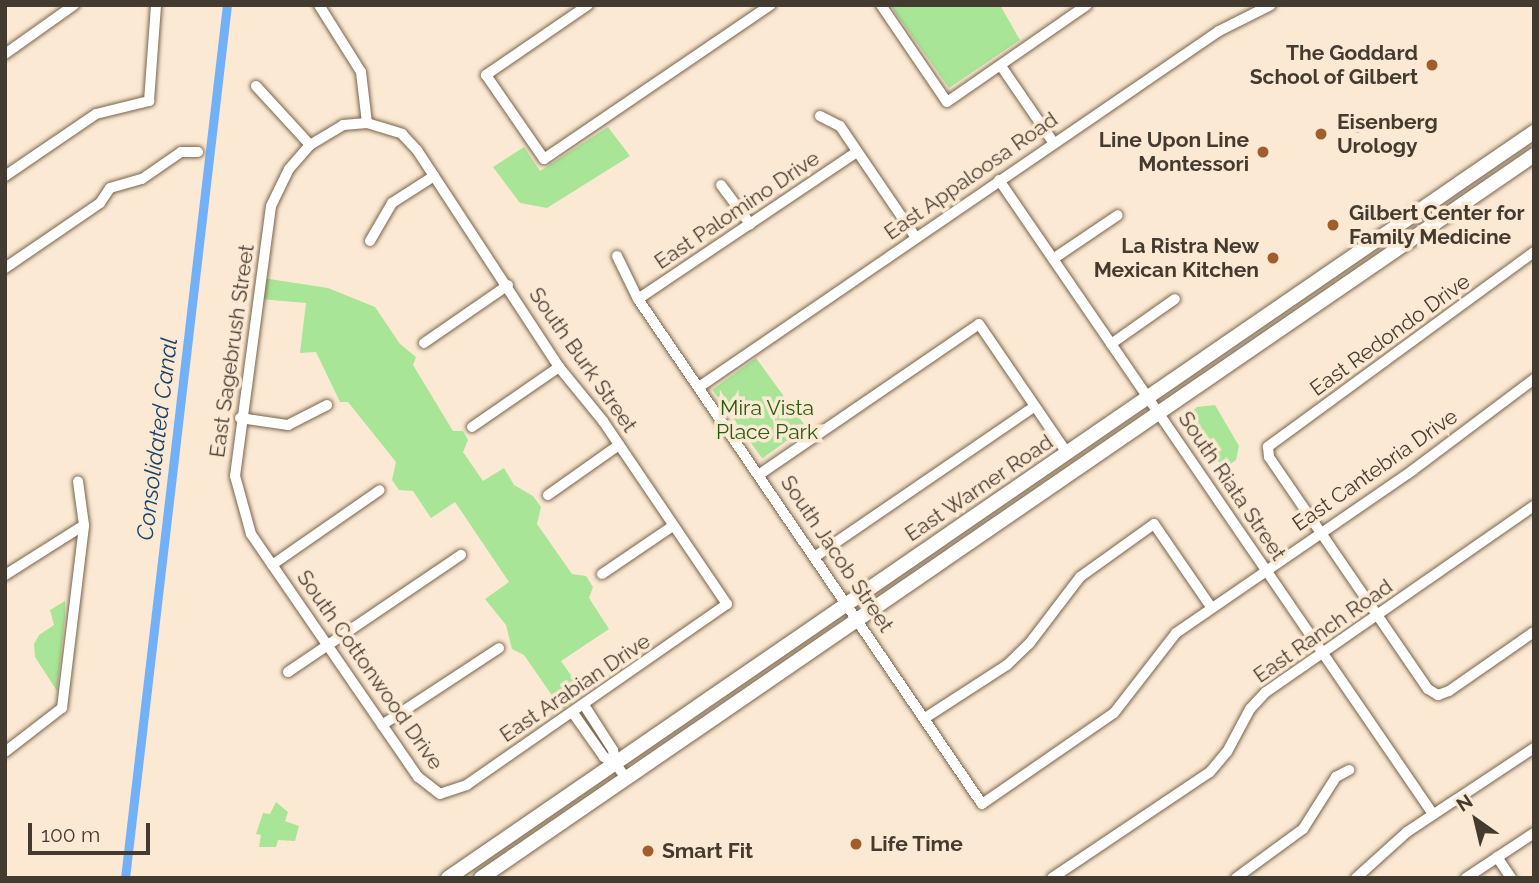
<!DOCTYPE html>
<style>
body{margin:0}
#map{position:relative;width:1539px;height:883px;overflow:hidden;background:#fce9d3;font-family:Raleway,sans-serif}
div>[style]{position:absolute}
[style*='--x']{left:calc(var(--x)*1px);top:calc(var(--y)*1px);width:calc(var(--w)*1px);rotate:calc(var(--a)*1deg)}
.green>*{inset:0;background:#a9e597;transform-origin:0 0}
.water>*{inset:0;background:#72b0f8}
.canal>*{height:9px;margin:-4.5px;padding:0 4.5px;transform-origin:4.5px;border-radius:4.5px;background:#72b0f8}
.roads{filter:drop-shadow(0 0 2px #78644b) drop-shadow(0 0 2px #78644b)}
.minor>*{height:10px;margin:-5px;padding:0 5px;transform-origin:5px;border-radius:5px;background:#fff}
.major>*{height:14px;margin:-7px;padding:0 7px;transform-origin:7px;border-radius:7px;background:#fff}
.dots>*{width:19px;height:19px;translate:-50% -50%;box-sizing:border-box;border:4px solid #fce9d3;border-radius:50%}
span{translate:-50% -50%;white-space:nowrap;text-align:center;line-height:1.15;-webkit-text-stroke:7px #fce9d3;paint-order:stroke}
.poi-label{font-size:21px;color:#443b30;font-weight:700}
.right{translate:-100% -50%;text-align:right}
.left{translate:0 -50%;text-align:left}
.street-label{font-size:21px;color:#443b30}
.park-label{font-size:21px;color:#265e0f}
.water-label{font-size:23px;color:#174270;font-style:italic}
.frame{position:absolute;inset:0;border:7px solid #443b30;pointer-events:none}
.north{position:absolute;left:1441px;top:785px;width:70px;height:70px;-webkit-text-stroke:5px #fce9d3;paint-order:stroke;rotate:326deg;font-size:19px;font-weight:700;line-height:28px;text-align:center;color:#443b30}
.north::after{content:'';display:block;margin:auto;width:24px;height:32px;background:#443b30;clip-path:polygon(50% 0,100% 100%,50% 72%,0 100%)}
.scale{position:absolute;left:28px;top:823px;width:122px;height:32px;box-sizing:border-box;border:4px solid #443b30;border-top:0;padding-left:9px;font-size:21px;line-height:24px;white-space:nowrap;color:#443b30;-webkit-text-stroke:5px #fce9d3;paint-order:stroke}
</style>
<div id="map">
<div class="green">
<div style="clip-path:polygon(890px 5px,1000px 5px,1020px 40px,949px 88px)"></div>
<div style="clip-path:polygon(608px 127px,630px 156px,547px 208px,520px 203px,493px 167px,524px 147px,540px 171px)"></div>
<div style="clip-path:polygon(263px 278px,328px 288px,375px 307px,400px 344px,416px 357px,413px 365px,453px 431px,463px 431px,468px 440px,463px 452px,483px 481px,504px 468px,514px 485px,533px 496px,541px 507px,537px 524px,572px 574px,586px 576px,593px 587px,589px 598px,609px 629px,561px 661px,584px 694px,562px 710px,524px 655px,512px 649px,506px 625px,485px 599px,509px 582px,455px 502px,431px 518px,413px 491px,399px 490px,392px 480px,396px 462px,348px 402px,340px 402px,316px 352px,300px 353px,306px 303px,260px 299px)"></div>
<div style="left:756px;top:358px;width:85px;height:54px;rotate:54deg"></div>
<div style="clip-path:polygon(1215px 405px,1239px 446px,1236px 460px,1229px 465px,1204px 458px,1182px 420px,1197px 407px)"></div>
<div style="clip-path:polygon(65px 601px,65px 616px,57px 691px,35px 657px,34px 644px,39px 635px,54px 625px,50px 610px)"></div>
<div style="clip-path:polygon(276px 802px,288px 812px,285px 821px,299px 826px,295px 841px,278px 840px,276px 847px,259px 847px,261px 835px,256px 834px,263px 813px,270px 814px)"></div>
</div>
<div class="water">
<div style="clip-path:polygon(1350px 110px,1363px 128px,1361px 132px,1356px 133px,1344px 115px)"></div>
</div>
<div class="canal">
<div style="--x:125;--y:878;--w:879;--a:-83.34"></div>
</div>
<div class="roads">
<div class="minor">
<div style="--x:319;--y:5;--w:79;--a:57.9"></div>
<div style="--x:361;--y:72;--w:51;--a:83.3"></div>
<div style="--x:588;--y:5;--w:124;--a:145.5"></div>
<div style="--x:486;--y:75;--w:102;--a:55.4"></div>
<div style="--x:544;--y:159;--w:274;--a:-34.2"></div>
<div style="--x:881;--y:5;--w:117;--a:55.8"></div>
<div style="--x:947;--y:102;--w:170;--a:-34.7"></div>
<div style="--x:5;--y:54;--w:85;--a:-35.4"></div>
<div style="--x:1001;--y:66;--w:92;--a:55.6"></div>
<div style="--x:256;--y:86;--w:80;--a:47.5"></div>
<div style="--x:820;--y:116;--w:22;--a:27"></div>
<div style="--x:840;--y:126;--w:135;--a:55.8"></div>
<div style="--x:367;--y:123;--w:37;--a:17"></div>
<div style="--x:402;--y:134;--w:22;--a:47"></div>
<div style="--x:417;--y:150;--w:259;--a:56.8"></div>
<div style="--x:559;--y:367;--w:70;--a:50.8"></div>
<div style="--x:603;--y:421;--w:221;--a:55.9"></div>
<div style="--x:727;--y:604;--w:317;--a:145.2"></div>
<div style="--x:467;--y:785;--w:28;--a:162"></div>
<div style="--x:440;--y:794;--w:28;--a:-142"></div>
<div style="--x:418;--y:777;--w:295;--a:-124.5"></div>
<div style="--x:251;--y:534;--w:60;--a:-105.4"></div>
<div style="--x:235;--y:476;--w:272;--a:-82.4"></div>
<div style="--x:271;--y:206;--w:41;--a:-64.1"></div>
<div style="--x:289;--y:169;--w:32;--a:-49"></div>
<div style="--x:310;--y:145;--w:39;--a:-31"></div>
<div style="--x:343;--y:125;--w:24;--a:-5"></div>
<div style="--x:5;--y:176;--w:110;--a:-34.3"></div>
<div style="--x:96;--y:114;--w:55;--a:-13.8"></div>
<div style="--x:149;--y:101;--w:96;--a:-85.8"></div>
<div style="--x:999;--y:180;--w:768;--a:55.61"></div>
<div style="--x:721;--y:185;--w:49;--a:53.4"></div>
<div style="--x:370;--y:241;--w:44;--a:-59.9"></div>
<div style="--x:392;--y:203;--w:50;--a:-32.7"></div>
<div style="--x:1534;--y:252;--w:330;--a:143.8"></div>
<div style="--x:1268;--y:447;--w:10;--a:84"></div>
<div style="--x:1269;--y:457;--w:281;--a:55.6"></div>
<div style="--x:1428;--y:689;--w:12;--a:31"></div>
<div style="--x:1438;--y:695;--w:12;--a:-20"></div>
<div style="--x:1449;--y:691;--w:103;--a:-34.8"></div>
<div style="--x:617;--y:256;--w:48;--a:64"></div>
<div style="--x:638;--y:299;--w:611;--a:55.74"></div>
<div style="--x:982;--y:804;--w:160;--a:-34.6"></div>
<div style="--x:1114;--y:713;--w:101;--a:-52.2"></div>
<div style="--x:1176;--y:633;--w:288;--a:-34.5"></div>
<div style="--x:1413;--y:470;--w:151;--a:-36.9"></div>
<div style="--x:1053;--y:259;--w:78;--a:-34.1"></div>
<div style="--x:5;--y:268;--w:115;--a:-34.4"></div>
<div style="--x:100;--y:203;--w:18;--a:-56"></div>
<div style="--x:110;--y:188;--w:33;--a:-16"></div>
<div style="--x:142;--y:179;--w:47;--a:-34.7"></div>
<div style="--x:181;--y:152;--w:17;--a:0"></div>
<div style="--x:638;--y:299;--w:264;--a:-33.9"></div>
<div style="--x:424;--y:343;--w:102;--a:-34.6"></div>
<div style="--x:1111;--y:344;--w:78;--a:-35.1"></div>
<div style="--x:699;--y:387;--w:630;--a:-34.4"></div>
<div style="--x:1219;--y:31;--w:58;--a:-26.6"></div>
<div style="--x:240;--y:418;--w:49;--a:8.3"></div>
<div style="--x:288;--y:425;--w:44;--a:-27.1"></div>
<div style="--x:472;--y:427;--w:106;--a:-34.6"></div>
<div style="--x:760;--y:474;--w:265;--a:-34.4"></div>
<div style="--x:979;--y:324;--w:156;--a:55.7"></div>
<div style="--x:548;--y:495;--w:87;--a:-35.2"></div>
<div style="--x:816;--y:556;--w:265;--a:-34.4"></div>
<div style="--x:272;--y:565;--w:131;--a:-34.8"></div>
<div style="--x:602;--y:574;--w:86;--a:-34.1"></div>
<div style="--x:5;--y:575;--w:93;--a:-32.3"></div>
<div style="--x:288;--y:672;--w:209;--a:-34.1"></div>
<div style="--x:584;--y:705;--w:54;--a:57.2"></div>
<div style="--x:613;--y:750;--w:13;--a:81"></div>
<div style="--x:573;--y:713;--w:54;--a:54.8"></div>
<div style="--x:604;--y:757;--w:13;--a:29"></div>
<div style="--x:615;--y:763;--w:19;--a:54"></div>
<div style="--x:925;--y:718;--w:98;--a:-32.9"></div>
<div style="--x:1007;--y:665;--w:30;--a:-44"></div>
<div style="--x:1029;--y:644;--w:84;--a:-52.7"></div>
<div style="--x:1080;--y:577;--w:91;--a:-35.6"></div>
<div style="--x:1154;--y:524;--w:101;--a:55.5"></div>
<div style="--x:382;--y:725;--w:140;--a:-33.3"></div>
<div style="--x:5;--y:752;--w:72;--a:-37.7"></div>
<div style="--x:62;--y:708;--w:184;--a:-83.1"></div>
<div style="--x:84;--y:525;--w:44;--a:-97.8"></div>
<div style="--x:1497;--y:857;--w:25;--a:56"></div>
<div style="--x:1052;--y:878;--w:190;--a:-33.9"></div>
<div style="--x:1210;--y:772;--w:26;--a:-50"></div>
<div style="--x:1227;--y:752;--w:49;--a:-61.9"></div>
<div style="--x:1250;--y:709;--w:23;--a:-47"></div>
<div style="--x:1266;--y:692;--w:326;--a:-34.8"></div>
<div style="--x:1236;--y:878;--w:83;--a:-36.2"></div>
<div style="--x:1303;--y:829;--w:62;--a:-57.6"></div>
<div style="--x:1336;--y:777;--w:15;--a:-28"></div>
<div style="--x:1356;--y:878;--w:69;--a:-42"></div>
<div style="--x:1407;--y:832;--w:152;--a:-33.5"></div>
<div style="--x:1466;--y:878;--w:82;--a:-33.5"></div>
</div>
<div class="major">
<div style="--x:448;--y:878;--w:1318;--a:-34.49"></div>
<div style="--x:481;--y:878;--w:1277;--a:-34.47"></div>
</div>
</div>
<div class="dots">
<div style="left:1432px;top:65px;background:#a15e2d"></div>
<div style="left:1321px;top:134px;background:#a15e2d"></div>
<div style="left:1263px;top:152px;background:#a15e2d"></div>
<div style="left:1333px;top:225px;background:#a15e2d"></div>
<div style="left:1273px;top:258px;background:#a15e2d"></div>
<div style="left:856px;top:844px;background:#a15e2d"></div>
<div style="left:648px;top:851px;background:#a15e2d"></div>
</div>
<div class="poi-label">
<span class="right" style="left:1418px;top:65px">The Goddard<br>School of Gilbert</span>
<span class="left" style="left:1337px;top:134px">Eisenberg<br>Urology</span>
<span class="right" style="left:1249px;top:152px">Line Upon Line<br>Montessori</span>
<span class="left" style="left:1349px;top:225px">Gilbert Center for<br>Family Medicine</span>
<span class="right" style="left:1259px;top:258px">La Ristra New<br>Mexican Kitchen</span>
<span class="left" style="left:870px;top:844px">Life Time</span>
<span class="left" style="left:662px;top:851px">Smart Fit</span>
</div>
<div class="street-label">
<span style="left:971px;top:176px;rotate:-35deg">East Appaloosa Road</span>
<span style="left:737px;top:210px;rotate:-34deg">East Palomino Drive</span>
<span style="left:1390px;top:335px;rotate:-36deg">East Redondo Drive</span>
<span style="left:232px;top:351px;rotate:-82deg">East Sagebrush Street</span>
<span style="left:583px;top:360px;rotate:55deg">South Burk Street</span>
<span style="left:1375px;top:470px;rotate:-35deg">East Cantebria Drive</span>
<span style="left:1232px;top:486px;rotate:56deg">South Riata Street</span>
<span style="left:979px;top:488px;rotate:-34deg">East Warner Road</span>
<span style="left:837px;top:554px;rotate:56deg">South Jacob Street</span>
<span style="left:1323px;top:631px;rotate:-35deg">East Ranch Road</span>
<span style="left:370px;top:670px;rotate:55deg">South Cottonwood Drive</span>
<span style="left:575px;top:688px;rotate:-34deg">East Arabian Drive</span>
</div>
<div class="park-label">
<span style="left:767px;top:420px">Mira Vista<br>Place Park</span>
</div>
<div class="water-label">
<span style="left:157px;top:439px;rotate:-83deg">Consolidated Canal</span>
</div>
<div class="frame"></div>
<div class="north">N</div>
<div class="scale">100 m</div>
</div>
